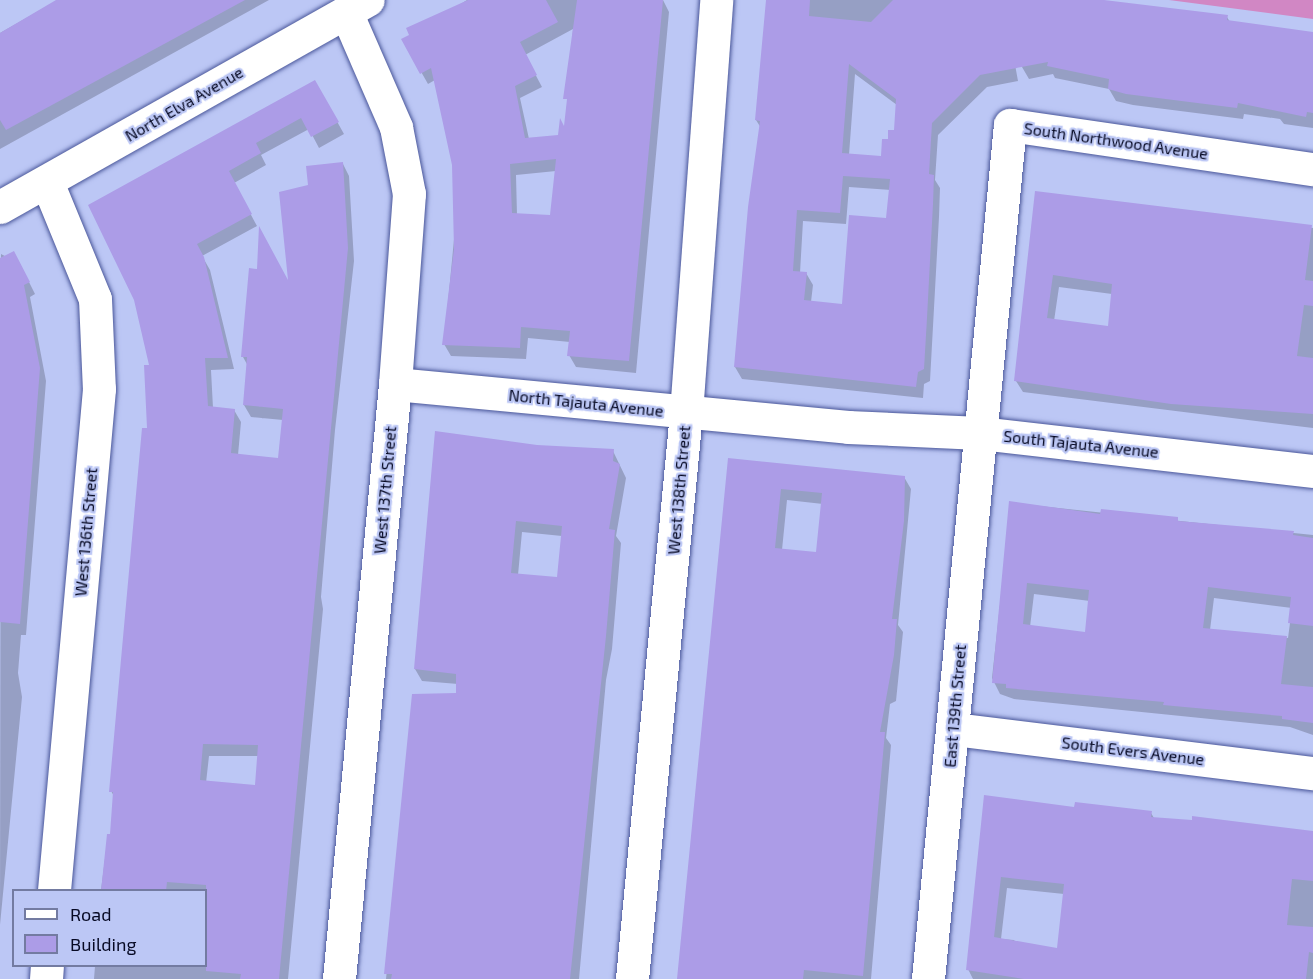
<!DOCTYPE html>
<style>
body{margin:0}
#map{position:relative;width:1313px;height:979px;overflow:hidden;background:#bcc7f5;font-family:"Exo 2",sans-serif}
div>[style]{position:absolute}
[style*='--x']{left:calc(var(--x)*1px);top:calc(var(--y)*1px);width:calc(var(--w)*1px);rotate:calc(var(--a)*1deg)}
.green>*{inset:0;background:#d187c4}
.shadow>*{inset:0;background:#0003}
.building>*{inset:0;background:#ac9ce7}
.roads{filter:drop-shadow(0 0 2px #4a579a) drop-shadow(0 0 2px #4a579a)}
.minor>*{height:33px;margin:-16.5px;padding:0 16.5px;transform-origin:16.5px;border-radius:16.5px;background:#fff}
span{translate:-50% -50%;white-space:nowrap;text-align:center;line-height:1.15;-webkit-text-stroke:4.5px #bcc7f5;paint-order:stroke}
.street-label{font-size:16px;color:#060923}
.legend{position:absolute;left:12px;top:889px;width:195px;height:78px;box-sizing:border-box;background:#bcc7f5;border:2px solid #737ba1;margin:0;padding:8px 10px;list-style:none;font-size:18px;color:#060923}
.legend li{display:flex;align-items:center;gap:12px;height:30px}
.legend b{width:30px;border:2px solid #737ba1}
</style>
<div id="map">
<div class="green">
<div style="clip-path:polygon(1169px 0,1313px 0,1313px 19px)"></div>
</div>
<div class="shadow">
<div style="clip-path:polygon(58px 0,269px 0,0 149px,0 33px)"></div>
<div style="clip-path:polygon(evenodd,467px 0,663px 0,669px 12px,636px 373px,576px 367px,569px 355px,570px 342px,528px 338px,526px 359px,451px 356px,444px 344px,455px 229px,453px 164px,435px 80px,428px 84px,403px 40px,467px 0,573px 29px,565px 131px,560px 136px,529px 139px,520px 98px,542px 87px,525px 55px,573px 29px,467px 0,556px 171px,551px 217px,517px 215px,516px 175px,556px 171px)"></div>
<div style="clip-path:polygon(evenodd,767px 0,952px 0,1006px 15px,1018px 81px,987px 87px,938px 135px,935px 180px,940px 188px,939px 217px,930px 381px,924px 384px,923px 398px,742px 379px,735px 367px,761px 128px,756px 120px,767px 0,855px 74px,897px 105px,895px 132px,882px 157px,849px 155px,855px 74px,767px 0,849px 187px,891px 190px,887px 220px,843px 306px,811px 302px,813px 285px,806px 273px,800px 273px,803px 221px,846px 224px,849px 187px)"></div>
<div style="clip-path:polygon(1033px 0,1227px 17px,1230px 22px,1313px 34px,1313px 128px,1284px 124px,1280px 119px,1244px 114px,1243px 119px,1133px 105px,1116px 101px,1109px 89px,1055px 78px,1053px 74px,1029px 79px,1022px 67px)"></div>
<div style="clip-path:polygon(evenodd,315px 82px,344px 134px,319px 148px,309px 129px,261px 155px,266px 165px,234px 183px,257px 226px,202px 256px,210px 270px,234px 369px,211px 370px,213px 408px,234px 410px,241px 422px,238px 455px,279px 460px,283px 420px,251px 417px,244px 405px,248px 366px,243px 357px,250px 270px,290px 287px,310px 186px,343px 164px,349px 176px,354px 261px,335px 430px,321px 597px,323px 609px,288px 979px,94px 979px,95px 966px,206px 966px,206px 890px,101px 890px,108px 835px,112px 836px,115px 798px,111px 791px,149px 430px,151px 366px,135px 299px,90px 206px,315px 82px,209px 756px,259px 756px,256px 787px,206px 783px,209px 756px)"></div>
<div style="clip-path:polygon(evenodd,1037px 192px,1313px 228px,1313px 428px,1023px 392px,1016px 381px,1037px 192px,1059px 287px,1112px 294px,1109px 328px,1054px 321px,1059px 287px)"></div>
<div style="clip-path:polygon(1px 254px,20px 264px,35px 294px,30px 297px,46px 381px,26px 635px,21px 635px,18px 673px,22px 697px,0 925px)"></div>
<div style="clip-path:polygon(evenodd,537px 446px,613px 451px,626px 478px,616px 536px,621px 543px,612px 649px,606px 680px,579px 979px,386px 979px,414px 696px,457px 694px,458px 684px,422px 681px,415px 669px,537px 446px,522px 532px,562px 536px,558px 578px,518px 575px,522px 532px)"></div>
<div style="clip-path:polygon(evenodd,729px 460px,904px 477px,911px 489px,898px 625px,903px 632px,896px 701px,890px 704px,886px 738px,891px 745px,871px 979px,679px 979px,729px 460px,787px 500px,823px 504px,817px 553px,782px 550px,787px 500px)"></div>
<div style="clip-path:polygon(evenodd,1011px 503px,1313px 535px,1313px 735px,1290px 727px,1014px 699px,1000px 694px,992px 678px,1011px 503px,1034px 594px,1090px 601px,1087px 633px,1030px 627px,1034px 594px,1011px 503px,1214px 598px,1292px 608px,1288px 638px,1210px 630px,1214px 598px)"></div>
<div style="clip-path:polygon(evenodd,985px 797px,1076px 809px,1151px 813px,1154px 818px,1313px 832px,1313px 979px,973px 979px,968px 969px,985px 797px,1007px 888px,1064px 894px,1058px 950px,1017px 945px,1014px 940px,1001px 939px,1007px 888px)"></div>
</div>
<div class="building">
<div style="clip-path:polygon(56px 0,245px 0,6px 130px,0 120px,0 33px)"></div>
<div style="clip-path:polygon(evenodd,468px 0,546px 0,558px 22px,520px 42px,537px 75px,515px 86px,525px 138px,558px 135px,560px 118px,564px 126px,567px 99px,563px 99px,577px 0,663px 0,629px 361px,567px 356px,570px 331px,521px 327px,520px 348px,442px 345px,454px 249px,452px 165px,431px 68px,420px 74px,401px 39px,409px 35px,406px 28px,468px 0,556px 159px,550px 215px,512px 213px,510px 164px,556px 159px)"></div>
<div style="clip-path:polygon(evenodd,766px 0,810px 0,809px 16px,871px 22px,893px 0,1104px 0,1228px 15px,1227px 20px,1313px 32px,1313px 113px,1307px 112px,1306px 117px,1238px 103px,1237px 108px,1126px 94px,1108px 89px,1109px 79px,1047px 66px,1048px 62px,980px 75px,932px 123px,929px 174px,934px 175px,933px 204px,927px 318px,924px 369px,918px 372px,916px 387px,734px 367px,748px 207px,760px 121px,755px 120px,766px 0,849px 64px,896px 99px,894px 130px,888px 130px,888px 139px,882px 139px,881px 156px,842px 153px,849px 64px,766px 0,843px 176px,890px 179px,886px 218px,849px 215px,842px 304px,804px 300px,807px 272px,793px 271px,797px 210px,840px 213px,843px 176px)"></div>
<div style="clip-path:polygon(evenodd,315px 80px,339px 122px,311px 137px,301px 118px,256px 143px,261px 153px,229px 171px,252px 214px,197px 244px,204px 257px,228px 358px,205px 358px,208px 406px,235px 409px,231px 453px,278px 458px,283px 409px,243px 405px,247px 357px,241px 357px,249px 268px,257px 269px,259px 226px,288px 280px,279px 192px,308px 185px,306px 166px,343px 162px,348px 248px,279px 979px,240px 979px,241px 974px,206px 971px,206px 885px,167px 882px,166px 891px,101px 891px,107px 834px,110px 834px,113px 792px,109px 792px,142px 428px,147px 428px,144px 365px,149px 365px,134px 300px,88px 205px,315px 80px,203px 744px,258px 745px,255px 785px,200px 780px,203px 744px)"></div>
<div style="clip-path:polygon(evenodd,1035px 191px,1312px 225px,1305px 280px,1313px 281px,1313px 306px,1304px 305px,1297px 356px,1313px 358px,1313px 414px,1171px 404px,1014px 381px,1035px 191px,1053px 275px,1112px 284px,1108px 326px,1047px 318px,1053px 275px)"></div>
<div style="clip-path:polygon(14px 251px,30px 282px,24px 285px,40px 368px,20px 624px,0 622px,0 258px)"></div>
<div style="clip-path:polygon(evenodd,435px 431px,537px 445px,614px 449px,613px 461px,620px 464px,609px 529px,615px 530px,606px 636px,570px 979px,391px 979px,392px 974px,384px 974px,412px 694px,456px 693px,456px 674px,414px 669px,435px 431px,516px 521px,562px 526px,557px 577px,511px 573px,516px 521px)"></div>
<div style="clip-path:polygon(evenodd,728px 458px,905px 476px,904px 521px,892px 619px,897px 619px,894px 655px,880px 732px,885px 732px,863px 976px,804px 970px,803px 979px,677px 979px,728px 458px,781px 489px,822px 493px,816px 552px,775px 548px,781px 489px)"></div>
<div style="clip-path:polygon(evenodd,1009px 501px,1100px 514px,1101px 509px,1178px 517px,1178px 521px,1294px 531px,1293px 535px,1313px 538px,1313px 626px,1288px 623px,1291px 597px,1208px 587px,1203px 628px,1287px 636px,1281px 684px,1313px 687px,1313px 723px,1282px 719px,1282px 716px,1163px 705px,1164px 702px,1006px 688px,1006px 684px,992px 683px,1009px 501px,1027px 583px,1089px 590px,1085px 632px,1023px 624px,1027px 583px)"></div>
<div style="clip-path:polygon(evenodd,984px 795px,1074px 807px,1075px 802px,1152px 811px,1151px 817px,1192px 820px,1192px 816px,1313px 831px,1313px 881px,1292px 879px,1287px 925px,1313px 927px,1313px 953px,1309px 952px,1306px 979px,1024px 979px,966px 970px,984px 795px,1001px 877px,1064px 884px,1057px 948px,994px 937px,1001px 877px)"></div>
</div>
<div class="roads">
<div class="minor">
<div style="--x:47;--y:182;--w:126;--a:67.7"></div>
<div style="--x:95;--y:299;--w:90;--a:87.5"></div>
<div style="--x:99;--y:389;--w:503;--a:95.13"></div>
<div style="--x:0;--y:207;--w:422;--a:-29.4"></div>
<div style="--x:395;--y:384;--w:455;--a:5.4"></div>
<div style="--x:848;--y:427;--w:132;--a:2.6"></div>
<div style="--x:980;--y:433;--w:335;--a:6.5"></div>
<div style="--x:953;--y:729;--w:363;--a:7"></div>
<div style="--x:46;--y:979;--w:13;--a:-86"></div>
<div style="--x:339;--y:979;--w:598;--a:-84.62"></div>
<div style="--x:395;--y:384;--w:191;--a:-85.8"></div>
<div style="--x:409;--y:194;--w:68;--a:-101"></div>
<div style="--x:396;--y:127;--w:125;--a:-113.5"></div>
<div style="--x:632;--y:979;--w:569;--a:-84.55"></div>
<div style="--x:686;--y:413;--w:414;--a:-85.8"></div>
<div style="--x:928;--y:979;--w:858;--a:-84.52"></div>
<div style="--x:1010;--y:125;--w:306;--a:8.3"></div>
</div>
</div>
<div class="street-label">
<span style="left:184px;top:104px;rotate:-30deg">North Elva Avenue</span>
<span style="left:1116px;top:141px;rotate:8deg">South Northwood Avenue</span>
<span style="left:586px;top:403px;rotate:6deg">North Tajauta Avenue</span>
<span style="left:1081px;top:444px;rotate:6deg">South Tajauta Avenue</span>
<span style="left:385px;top:490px;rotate:-85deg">West 137th Street</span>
<span style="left:679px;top:490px;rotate:-85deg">West 138th Street</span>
<span style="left:86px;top:532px;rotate:-85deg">West 136th Street</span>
<span style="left:955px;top:706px;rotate:-85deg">East 139th Street</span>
<span style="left:1133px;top:751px;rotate:7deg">South Evers Avenue</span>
</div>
<ul class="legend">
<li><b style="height:8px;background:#fff"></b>Road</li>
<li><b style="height:16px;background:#ac9ce7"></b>Building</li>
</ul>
</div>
